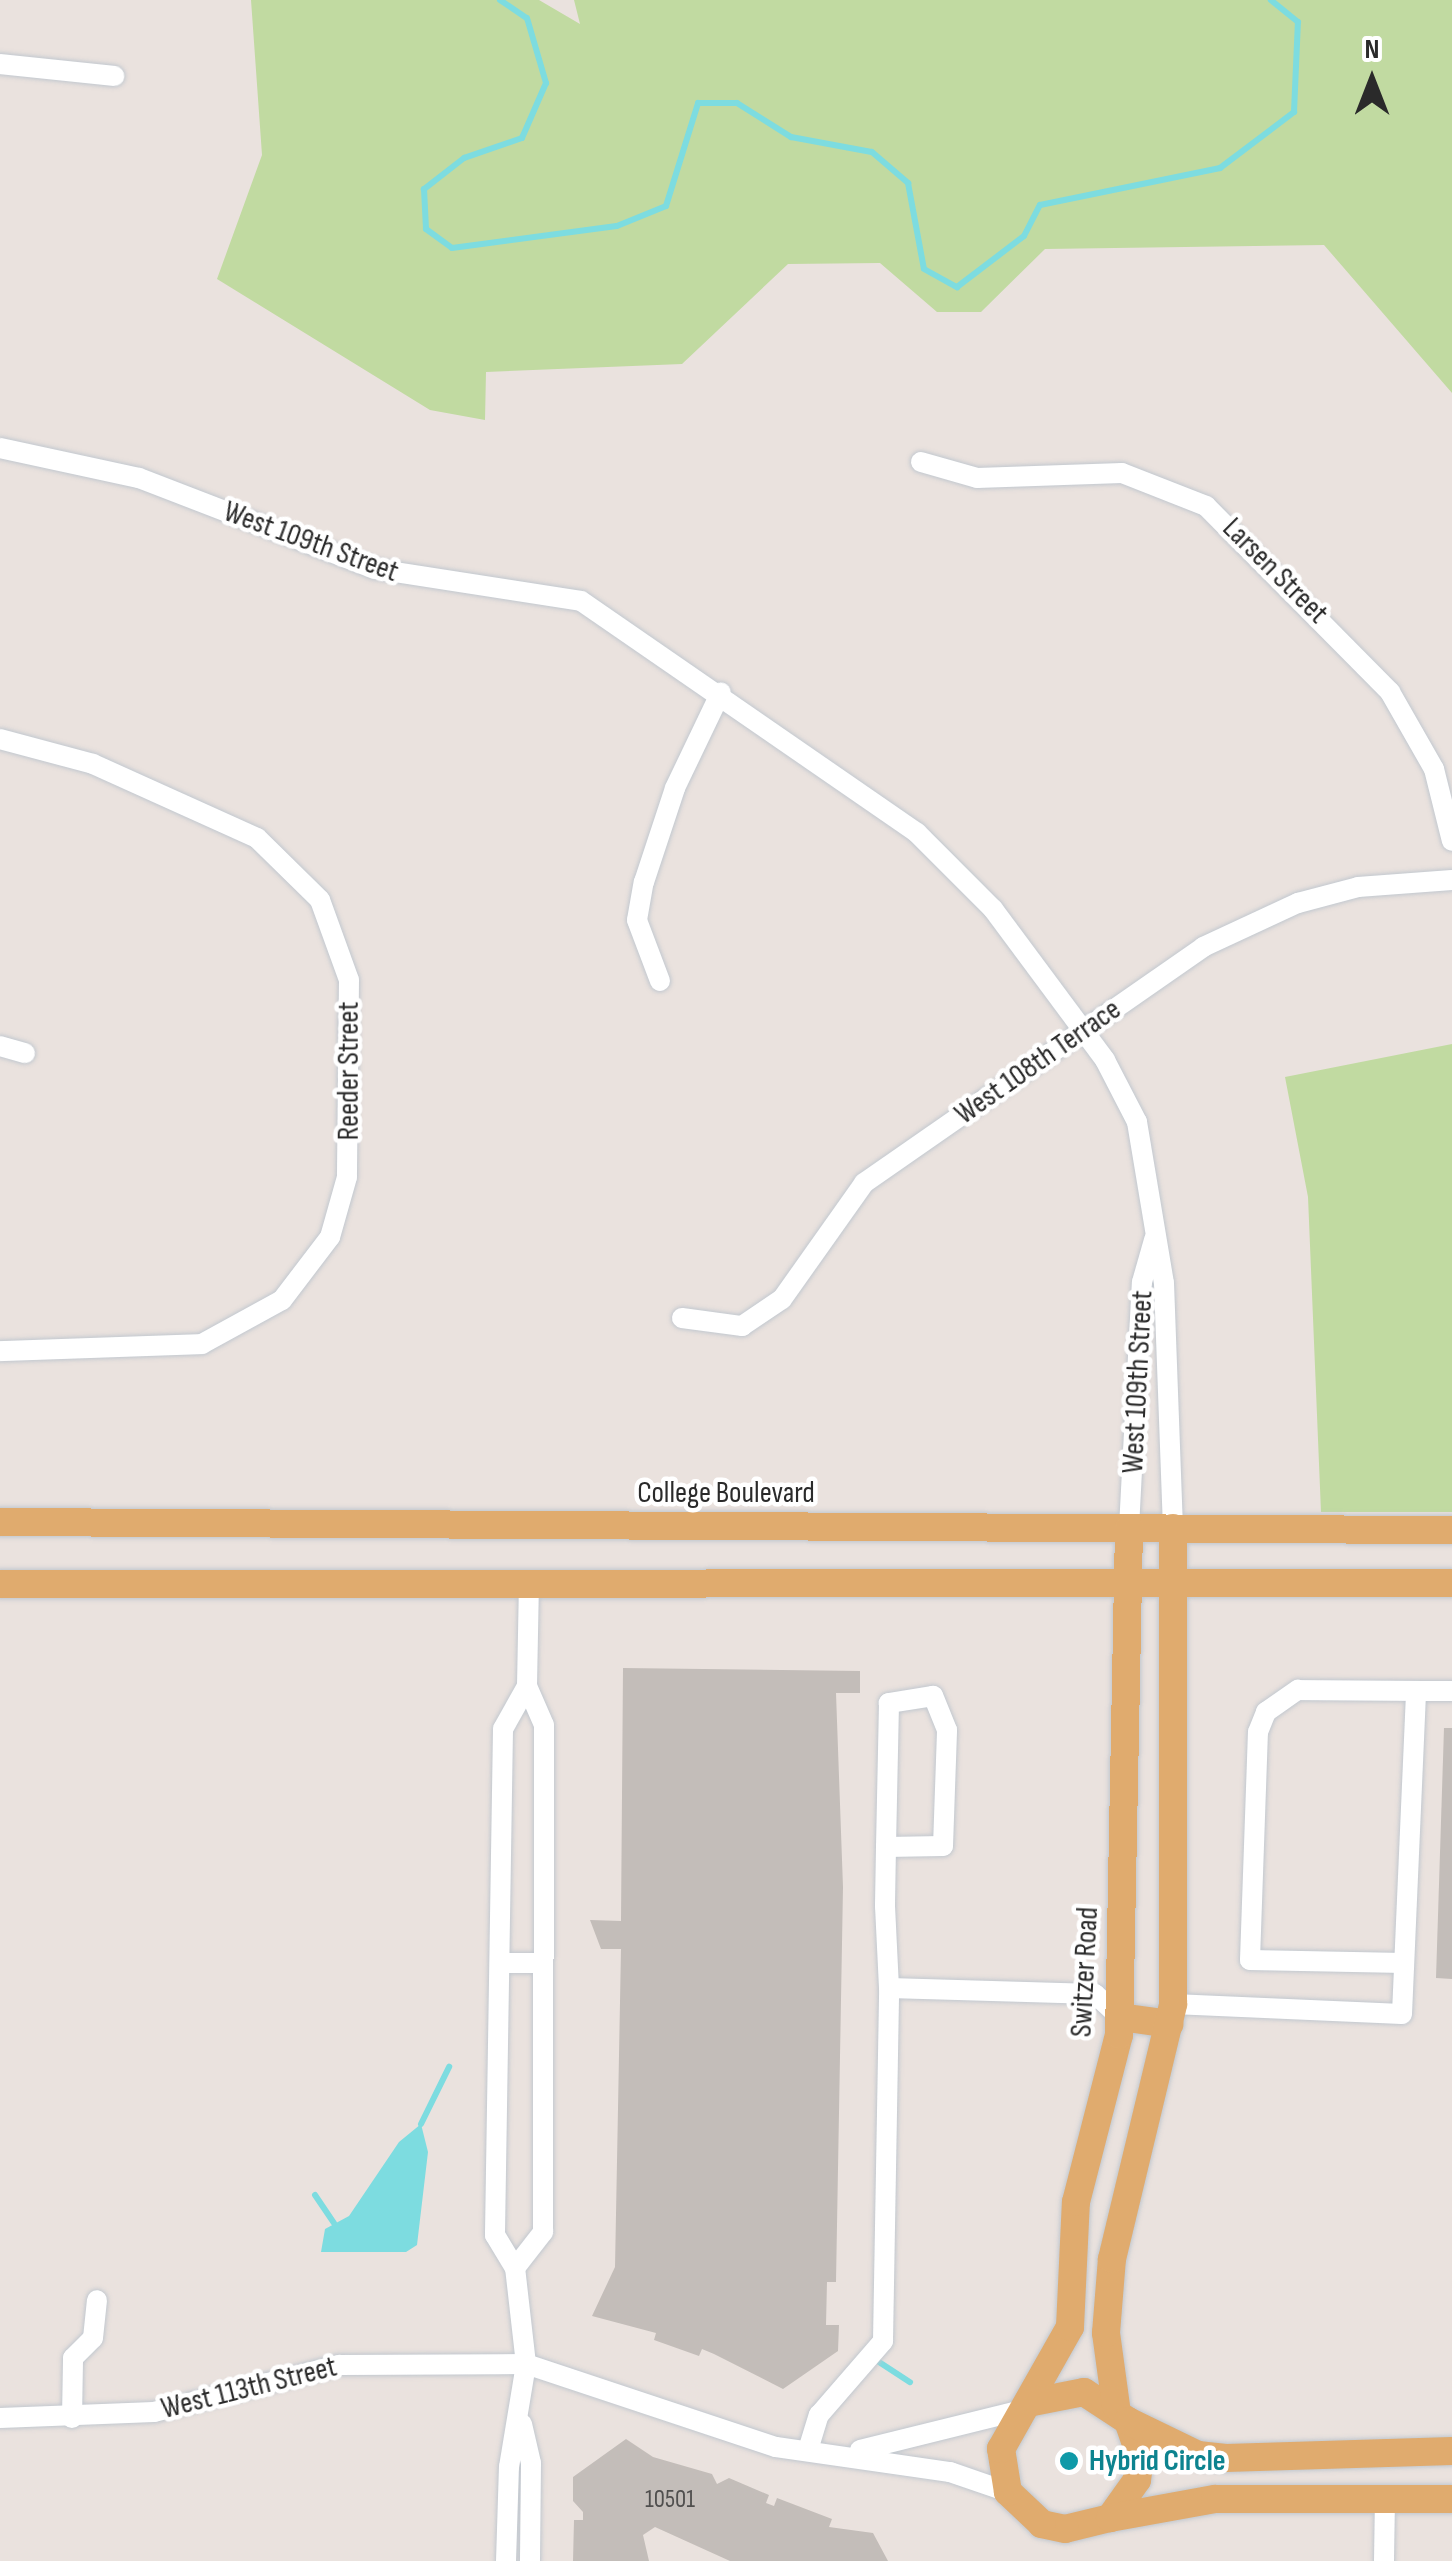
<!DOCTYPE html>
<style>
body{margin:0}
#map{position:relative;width:1452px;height:2561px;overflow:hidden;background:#eae2de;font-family:"Sofia Sans Condensed",sans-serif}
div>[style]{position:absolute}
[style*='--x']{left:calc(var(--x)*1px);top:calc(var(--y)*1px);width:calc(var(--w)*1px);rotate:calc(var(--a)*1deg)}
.green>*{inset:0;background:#c1daa1}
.water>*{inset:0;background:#7ddce0}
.stream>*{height:6px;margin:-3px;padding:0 3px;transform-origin:3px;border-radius:3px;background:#7ddce0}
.building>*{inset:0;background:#c3bdb9}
.roads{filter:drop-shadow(0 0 2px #c2c8cf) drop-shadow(0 0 2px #c2c8cf)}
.minor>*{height:20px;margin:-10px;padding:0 10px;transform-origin:10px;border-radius:10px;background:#fff}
.major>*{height:28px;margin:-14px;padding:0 14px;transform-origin:14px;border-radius:14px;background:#e0ab6e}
.dots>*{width:28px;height:28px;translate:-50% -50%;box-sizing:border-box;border:5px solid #fff;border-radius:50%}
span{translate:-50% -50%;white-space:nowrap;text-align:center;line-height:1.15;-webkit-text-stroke:9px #fff;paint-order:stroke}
.number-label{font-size:25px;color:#504f4e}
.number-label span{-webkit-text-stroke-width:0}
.street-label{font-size:30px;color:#2a2a2a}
.culture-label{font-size:30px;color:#0d838f;font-weight:700}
.left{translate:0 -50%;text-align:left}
.north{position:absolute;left:1322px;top:30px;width:100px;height:100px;-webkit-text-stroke:8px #fff;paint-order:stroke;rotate:0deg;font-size:28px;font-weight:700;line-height:40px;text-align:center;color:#2a2a2a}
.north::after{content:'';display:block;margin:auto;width:35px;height:45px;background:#2a2a2a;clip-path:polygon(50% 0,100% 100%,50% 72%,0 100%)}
</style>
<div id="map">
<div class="green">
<div style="clip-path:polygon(251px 0,539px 0,580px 24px,574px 0,1452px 0,1452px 393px,1324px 245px,1045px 249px,981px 312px,937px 312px,880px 263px,788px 264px,682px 364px,486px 372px,485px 420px,430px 410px,217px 279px,262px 155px)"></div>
<div style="clip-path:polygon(1452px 1044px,1452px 1512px,1321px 1512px,1308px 1197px,1285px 1077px)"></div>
</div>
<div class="water">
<div style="clip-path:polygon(421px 2124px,428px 2152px,417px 2245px,406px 2252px,321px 2252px,325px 2229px,349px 2216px,399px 2142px)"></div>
</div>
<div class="stream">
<div style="--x:500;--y:0;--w:32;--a:34"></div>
<div style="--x:527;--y:18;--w:68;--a:73.7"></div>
<div style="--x:546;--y:83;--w:60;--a:113.6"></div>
<div style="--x:522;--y:138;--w:61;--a:161"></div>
<div style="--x:464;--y:158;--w:51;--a:142.2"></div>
<div style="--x:424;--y:189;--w:40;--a:87.1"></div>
<div style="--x:426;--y:229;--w:32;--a:36"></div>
<div style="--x:452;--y:248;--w:166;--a:-7.6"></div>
<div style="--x:617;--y:226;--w:53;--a:-22.2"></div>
<div style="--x:666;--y:206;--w:108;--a:-72.7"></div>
<div style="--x:698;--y:103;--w:39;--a:0"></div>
<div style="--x:737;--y:103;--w:64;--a:32.2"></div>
<div style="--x:791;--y:137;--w:82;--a:10.5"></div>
<div style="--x:872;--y:152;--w:48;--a:40.7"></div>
<div style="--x:908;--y:183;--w:87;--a:79.5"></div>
<div style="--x:924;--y:269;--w:38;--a:29"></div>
<div style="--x:957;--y:287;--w:84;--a:-37.3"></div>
<div style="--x:1024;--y:236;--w:35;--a:-63"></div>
<div style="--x:1040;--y:205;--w:184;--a:-11.6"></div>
<div style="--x:1220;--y:168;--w:93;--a:-37.1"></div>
<div style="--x:1294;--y:112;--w:90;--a:-87.5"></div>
<div style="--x:1298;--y:22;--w:35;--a:-141"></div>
<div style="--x:421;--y:2124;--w:64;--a:-63.8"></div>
<div style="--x:315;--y:2195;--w:34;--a:56"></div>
<div style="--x:879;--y:2362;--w:37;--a:33"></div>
</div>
<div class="building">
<div style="clip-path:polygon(623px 1668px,860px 1671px,860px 1693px,836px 1693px,843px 1887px,836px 2282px,827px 2282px,826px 2325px,839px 2325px,838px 2351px,783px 2389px,714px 2354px,702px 2349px,699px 2356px,654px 2340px,656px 2333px,592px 2316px,615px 2267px,621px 1949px,601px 1949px,590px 1920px,621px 1921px)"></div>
<div style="clip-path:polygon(1444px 1728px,1452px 1728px,1452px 1979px,1436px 1978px)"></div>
<div style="clip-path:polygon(626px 2439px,653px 2457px,712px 2474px,717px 2484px,729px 2478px,769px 2495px,766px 2503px,774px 2506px,777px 2498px,832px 2519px,829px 2527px,873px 2533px,888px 2561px,730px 2561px,655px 2527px,643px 2535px,649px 2561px,573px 2561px,574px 2520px,583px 2520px,583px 2512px,573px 2501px,573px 2477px)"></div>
</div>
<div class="roads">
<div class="minor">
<div style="--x:0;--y:64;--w:115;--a:6"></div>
<div style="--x:0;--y:448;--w:142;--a:12.2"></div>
<div style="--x:139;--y:478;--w:253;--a:21.1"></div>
<div style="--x:375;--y:569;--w:208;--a:8.8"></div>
<div style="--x:581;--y:601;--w:408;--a:34.6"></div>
<div style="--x:917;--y:833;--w:107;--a:45"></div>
<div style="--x:993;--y:909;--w:188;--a:53.4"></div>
<div style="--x:1105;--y:1060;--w:70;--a:62.7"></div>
<div style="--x:1137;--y:1122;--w:163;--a:80.5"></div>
<div style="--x:1164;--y:1283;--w:245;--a:87.9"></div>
<div style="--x:921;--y:462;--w:58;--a:15.9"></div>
<div style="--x:977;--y:478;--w:145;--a:-2"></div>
<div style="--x:1122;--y:473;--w:90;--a:21.4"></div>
<div style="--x:1206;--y:506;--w:262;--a:45.3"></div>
<div style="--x:1390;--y:692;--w:89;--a:60.3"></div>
<div style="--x:1434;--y:769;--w:74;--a:76"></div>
<div style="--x:0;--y:739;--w:96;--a:15"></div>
<div style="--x:93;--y:764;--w:180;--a:24.3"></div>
<div style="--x:257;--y:838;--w:88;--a:44.5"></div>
<div style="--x:320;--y:900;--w:85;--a:70.1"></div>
<div style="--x:349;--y:980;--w:197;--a:90.6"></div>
<div style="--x:347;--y:1177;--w:62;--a:105.8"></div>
<div style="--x:330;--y:1237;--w:79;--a:127.3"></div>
<div style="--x:282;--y:1300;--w:91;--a:151.2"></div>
<div style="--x:202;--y:1344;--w:202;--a:178"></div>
<div style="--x:660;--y:981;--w:65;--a:-110.7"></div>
<div style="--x:637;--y:920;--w:39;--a:-80"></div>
<div style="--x:644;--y:882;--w:99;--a:-71.7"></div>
<div style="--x:675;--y:788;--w:106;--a:-64.4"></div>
<div style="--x:0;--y:1046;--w:26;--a:16"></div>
<div style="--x:682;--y:1318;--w:61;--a:7.6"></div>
<div style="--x:742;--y:1326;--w:48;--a:-34"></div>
<div style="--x:782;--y:1299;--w:142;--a:-54.7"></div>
<div style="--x:864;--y:1183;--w:413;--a:-34.8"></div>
<div style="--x:1203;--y:947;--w:105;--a:-24.9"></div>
<div style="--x:1298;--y:903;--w:62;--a:-14.9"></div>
<div style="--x:1358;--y:887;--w:94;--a:-4.3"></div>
<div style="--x:1129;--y:1528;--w:246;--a:-87"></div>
<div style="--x:1142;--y:1282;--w:44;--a:-74.1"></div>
<div style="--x:527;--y:1686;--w:49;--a:119.2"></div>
<div style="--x:503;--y:1729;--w:506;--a:90.91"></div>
<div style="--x:495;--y:2235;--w:39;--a:59"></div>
<div style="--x:515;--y:2268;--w:46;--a:-52.1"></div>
<div style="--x:543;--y:2232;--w:507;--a:-89.89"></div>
<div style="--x:544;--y:1725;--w:43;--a:-113.6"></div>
<div style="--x:527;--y:1686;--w:102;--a:-88.9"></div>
<div style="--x:886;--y:1847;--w:57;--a:-1"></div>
<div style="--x:943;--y:1846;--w:116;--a:-88"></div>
<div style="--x:947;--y:1730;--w:37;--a:-112"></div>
<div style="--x:933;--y:1696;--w:45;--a:171"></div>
<div style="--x:889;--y:1703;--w:144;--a:91.2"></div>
<div style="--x:886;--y:1847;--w:59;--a:91"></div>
<div style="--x:885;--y:1906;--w:82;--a:87.2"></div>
<div style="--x:503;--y:1963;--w:39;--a:0"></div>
<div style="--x:1404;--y:1963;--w:154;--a:-178.9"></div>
<div style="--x:1250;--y:1960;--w:228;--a:-88"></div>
<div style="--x:1258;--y:1732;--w:22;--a:-68"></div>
<div style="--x:1266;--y:1712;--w:39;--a:-35"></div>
<div style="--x:1298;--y:1690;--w:118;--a:0.5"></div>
<div style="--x:1173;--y:2004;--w:229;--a:2.5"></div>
<div style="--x:1402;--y:2014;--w:323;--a:-87.5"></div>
<div style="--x:1416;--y:1691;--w:36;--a:0"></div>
<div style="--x:0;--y:2418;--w:154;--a:-2.2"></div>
<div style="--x:154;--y:2412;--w:191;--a:-14.3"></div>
<div style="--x:339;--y:2365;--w:187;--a:-0.3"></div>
<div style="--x:526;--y:2364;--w:263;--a:18.4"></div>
<div style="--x:776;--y:2447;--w:176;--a:8.2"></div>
<div style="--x:950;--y:2472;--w:61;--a:19"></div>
<div style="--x:72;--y:2418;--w:60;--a:-89"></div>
<div style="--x:73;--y:2358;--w:28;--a:-45"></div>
<div style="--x:93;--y:2338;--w:38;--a:-84"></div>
<div style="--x:522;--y:2424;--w:40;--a:77"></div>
<div style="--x:531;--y:2463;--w:98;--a:90.6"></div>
<div style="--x:808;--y:2450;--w:37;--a:-73"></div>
<div style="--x:819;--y:2415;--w:98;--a:-49.1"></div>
<div style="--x:883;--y:2341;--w:353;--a:-89"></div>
<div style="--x:889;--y:1988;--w:206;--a:1.7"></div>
<div style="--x:1095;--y:1994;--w:34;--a:43"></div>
<div style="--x:860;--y:2450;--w:167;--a:-13.9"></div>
<div style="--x:506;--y:2561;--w:94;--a:-88.2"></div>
<div style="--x:509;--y:2467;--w:104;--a:-80.6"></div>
<div style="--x:526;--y:2364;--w:97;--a:-96.5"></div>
<div style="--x:1384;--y:2561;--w:61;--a:-89.1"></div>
</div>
<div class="major">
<div style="--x:0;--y:1522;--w:1452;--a:0.32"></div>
<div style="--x:0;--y:1584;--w:1452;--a:-0.04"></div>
<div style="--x:1120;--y:2017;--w:50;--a:8"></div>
<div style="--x:1028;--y:2403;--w:57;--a:-11.1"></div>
<div style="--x:1084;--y:2392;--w:53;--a:33.4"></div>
<div style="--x:1128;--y:2421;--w:37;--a:71"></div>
<div style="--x:1140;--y:2456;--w:24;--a:97"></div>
<div style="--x:1137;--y:2480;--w:47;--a:125.4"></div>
<div style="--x:1110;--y:2518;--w:46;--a:166.3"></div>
<div style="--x:1065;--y:2529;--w:24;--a:-168"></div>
<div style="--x:1042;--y:2524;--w:47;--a:-136.7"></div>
<div style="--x:1008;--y:2492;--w:44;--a:-99.2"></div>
<div style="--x:1001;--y:2449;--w:140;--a:-60.5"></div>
<div style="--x:1070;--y:2327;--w:125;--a:-87.3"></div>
<div style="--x:1076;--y:2202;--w:172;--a:-75.6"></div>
<div style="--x:1119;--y:2035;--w:507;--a:-88.87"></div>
<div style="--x:1116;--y:2406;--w:74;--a:-97.8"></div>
<div style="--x:1106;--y:2333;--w:74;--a:-85.4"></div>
<div style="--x:1112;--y:2259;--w:262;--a:-76.5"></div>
<div style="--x:1173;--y:2004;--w:476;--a:-90"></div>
<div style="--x:1128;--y:2421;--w:78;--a:25.9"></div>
<div style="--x:1198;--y:2455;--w:28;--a:6"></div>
<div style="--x:1226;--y:2458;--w:226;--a:-1.8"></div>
<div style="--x:1110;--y:2518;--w:107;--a:-10.3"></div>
<div style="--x:1215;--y:2499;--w:237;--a:0"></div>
</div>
</div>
<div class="dots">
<div style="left:1069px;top:2461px;background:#0f9aa8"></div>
</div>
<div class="number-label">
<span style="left:670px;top:2500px">10501</span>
</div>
<div class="street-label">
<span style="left:311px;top:542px;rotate:20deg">West 109th Street</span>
<span style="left:1275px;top:571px;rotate:45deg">Larsen Street</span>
<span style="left:1038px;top:1062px;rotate:-35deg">West 108th Terrace</span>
<span style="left:349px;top:1071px;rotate:-90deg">Reeder Street</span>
<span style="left:1138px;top:1382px;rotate:-87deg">West 109th Street</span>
<span style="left:726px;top:1493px">College Boulevard</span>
<span style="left:1085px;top:1972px;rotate:-87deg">Switzer Road</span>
<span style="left:249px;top:2388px;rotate:-14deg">West 113th Street</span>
</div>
<div class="culture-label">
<span class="left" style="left:1089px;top:2461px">Hybrid Circle</span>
</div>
<div class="north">N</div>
</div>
